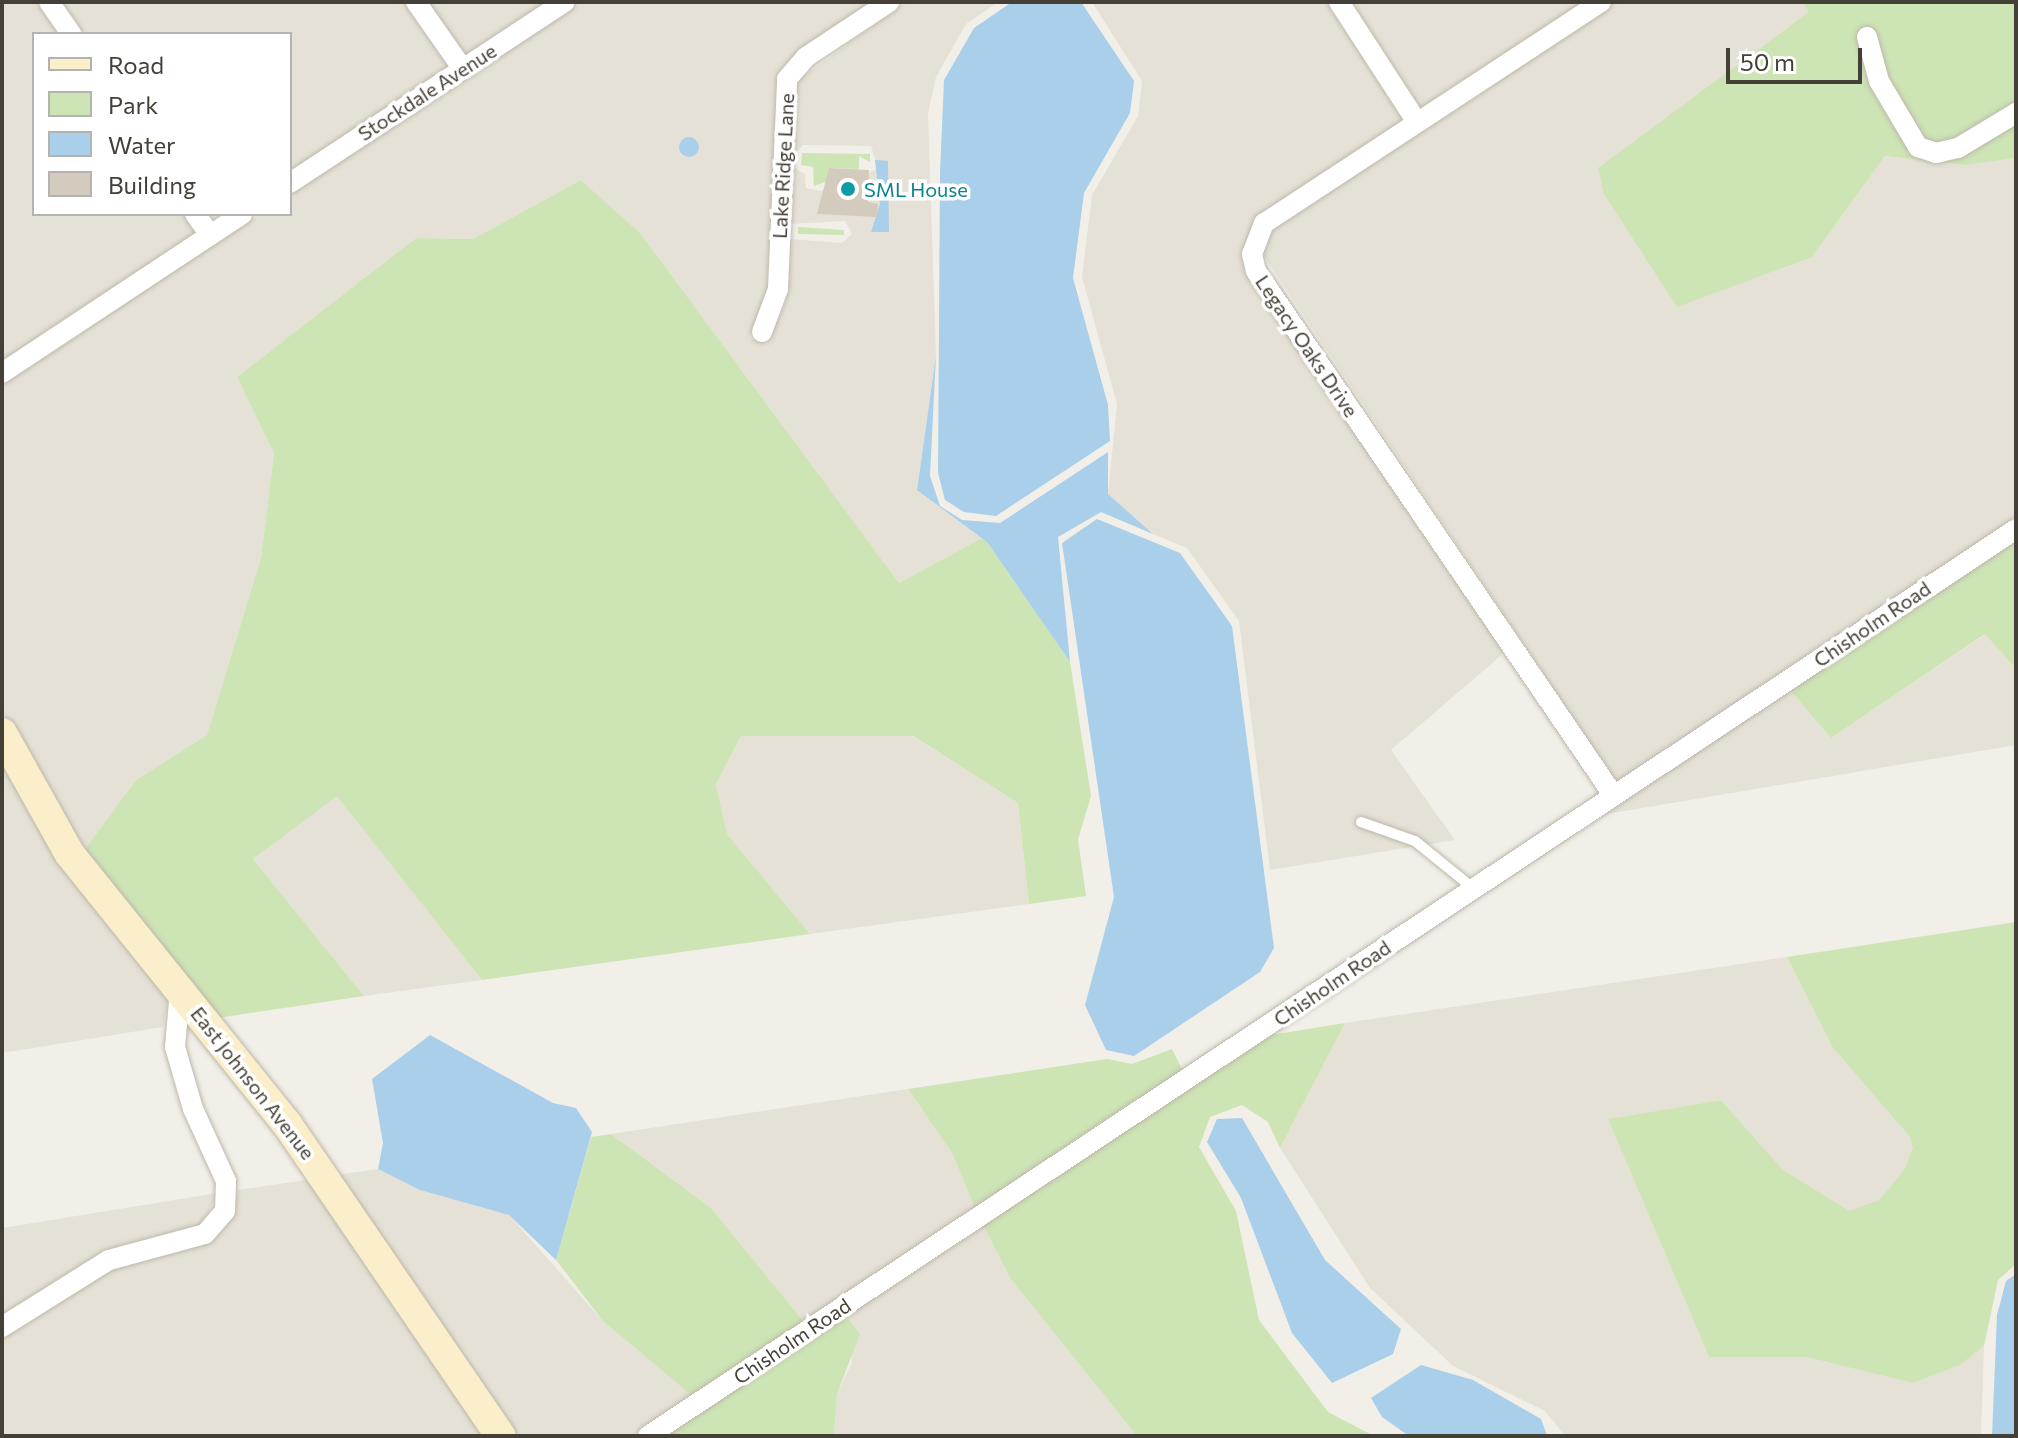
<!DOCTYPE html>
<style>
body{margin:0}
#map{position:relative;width:2018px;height:1438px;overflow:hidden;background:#f2efe8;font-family:Commissioner,sans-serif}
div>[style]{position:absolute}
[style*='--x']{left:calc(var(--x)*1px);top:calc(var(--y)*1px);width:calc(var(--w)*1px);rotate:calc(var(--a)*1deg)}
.residential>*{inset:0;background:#e6e1d6}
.green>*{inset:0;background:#cde4b4}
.water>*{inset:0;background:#a9cfea}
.round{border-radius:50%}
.building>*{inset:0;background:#d3cbbe}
.roads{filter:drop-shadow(0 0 2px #bdb7ab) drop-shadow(0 0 2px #bdb7ab)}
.service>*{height:10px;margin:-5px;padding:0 5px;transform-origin:5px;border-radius:5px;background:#fff}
.minor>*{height:20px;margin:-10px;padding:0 10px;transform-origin:10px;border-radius:10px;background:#fff}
.secondary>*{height:30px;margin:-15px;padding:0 15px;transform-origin:15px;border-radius:15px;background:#faefca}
.dots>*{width:22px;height:22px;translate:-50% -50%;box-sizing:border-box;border:4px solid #fff;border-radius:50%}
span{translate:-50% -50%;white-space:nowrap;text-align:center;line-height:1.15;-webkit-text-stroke:7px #fff;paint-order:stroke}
.street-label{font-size:20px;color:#454037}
.culture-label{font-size:20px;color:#0d838f}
.left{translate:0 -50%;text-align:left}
.frame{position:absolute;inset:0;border:4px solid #454037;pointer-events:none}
.legend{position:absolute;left:32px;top:32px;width:260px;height:184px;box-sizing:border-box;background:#fff;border:2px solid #b5b3af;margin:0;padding:10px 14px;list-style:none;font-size:24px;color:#454037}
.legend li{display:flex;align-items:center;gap:16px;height:40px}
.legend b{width:40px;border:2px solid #b5b3af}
.scale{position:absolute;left:1726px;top:48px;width:136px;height:36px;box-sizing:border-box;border:4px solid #454037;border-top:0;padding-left:10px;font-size:24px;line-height:28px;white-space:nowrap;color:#454037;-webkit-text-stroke:6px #fff;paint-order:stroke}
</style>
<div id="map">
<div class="residential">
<div style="clip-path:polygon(2px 2px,36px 2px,58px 34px,34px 34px,34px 214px,183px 214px,196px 234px,2px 363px)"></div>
<div style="clip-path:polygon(62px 2px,403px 2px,449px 67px,290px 172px,290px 34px,84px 34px)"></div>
<div style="clip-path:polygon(429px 2px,548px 2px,466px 56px)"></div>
<div style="clip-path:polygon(582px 2px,873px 2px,801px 50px,777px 80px,768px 289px,749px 338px,767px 344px,785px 304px,790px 239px,842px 243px,852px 234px,845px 221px,791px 224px,793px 167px,805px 174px,806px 188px,820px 191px,878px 169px,871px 146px,803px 145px,794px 154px,797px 81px,906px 2px,998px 2px,966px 24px,936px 77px,928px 113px,936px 355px,917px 490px,982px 538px,899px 583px,640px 233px,581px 180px,473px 239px,416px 238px,237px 377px,274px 452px,261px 558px,207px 735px,136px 780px,82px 853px,2px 710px,2px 384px,260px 214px,290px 214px,290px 194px)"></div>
<div style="clip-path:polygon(1092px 2px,1326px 2px,1403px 120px,1256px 219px,1242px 258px,1247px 276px,1504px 653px,1391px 750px,1455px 840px,1270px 870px,1239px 621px,1187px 548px,1153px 534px,1108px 494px,1117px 404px,1082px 277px,1092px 195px,1138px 116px,1142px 81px)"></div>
<div style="clip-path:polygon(1352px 2px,1585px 2px,1421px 109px)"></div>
<div style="clip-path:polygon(1614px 2px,1802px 2px,1809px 12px,1812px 257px,1885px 156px,1965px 165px,2016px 158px,2016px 519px,1617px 783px,1262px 253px,1271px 230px)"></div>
<div style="clip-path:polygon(1986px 634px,2016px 670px,2016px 745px,1601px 815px,1790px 690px,1831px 738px)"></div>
<div style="clip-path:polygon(741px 736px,912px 736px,1018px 803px,1029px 904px,810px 934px,727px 834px,716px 784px)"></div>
<div style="clip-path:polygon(2px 757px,169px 993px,163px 1027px,2px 1053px)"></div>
<div style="clip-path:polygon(337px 795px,482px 980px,364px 996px,253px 859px)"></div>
<div style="clip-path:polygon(1787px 957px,1833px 1048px,1910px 1137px,1914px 1148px,1904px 1170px,1879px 1200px,1849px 1212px,1782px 1169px,1721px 1100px,1608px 1119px,1709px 1357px,1806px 1357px,1913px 1383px,1960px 1365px,1984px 1346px,1981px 1436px,1565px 1436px,1545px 1411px,1453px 1366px,1370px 1288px,1280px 1148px,1345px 1023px)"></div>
<div style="clip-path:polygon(908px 1089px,952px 1153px,975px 1208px,804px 1322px,711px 1208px,611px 1134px)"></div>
<div style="clip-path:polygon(378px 1169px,420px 1190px,509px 1215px,603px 1321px,692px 1396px,632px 1436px,514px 1436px,337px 1175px)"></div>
<div style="clip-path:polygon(313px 1179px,489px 1436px,2px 1436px,2px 1338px,113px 1269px,211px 1241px,233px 1215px,238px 1190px)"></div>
<div style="clip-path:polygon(218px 1193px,201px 1226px,104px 1253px,2px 1316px,2px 1228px)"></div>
<div style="clip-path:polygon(983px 1225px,1010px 1278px,1137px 1436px,834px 1436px,837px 1394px,852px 1362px,846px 1316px)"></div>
</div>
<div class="green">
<div style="clip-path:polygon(1802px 2px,2016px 2px,2016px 158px,1965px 165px,1885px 156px,1812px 257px,1677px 307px,1604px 194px,1598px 168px,1809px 12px)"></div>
<div style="clip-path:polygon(802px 153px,870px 154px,870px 162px,859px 156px,859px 169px,829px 168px,828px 181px,814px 186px,813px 167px,801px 165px)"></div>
<div style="clip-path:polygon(581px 180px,640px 233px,899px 583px,982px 538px,987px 542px,1070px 662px,1091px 796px,1078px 839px,1086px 896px,1029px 904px,1018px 803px,913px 736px,741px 736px,716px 784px,727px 834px,810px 934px,482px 980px,337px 796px,253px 859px,364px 996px,217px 1018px,82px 853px,136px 780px,207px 735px,261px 558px,274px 453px,237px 377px,416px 238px,473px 239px)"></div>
<div style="clip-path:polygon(798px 227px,844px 230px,844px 235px,798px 234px)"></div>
<div style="clip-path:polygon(2016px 540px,2016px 669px,1985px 634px,1831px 738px,1790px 690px)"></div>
<div style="clip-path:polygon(2016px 922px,2016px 1264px,1998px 1280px,1984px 1346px,1960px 1365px,1913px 1383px,1806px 1357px,1709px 1357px,1608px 1119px,1721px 1100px,1782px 1169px,1849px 1211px,1879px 1200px,1904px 1170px,1913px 1148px,1910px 1137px,1833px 1048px,1787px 957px)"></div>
<div style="clip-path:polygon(1345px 1023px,1280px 1148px,1268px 1122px,1242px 1105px,1210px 1117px,1199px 1147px,1236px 1211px,1259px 1320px,1328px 1412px,1374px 1436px,1137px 1436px,1010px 1278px,983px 1225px,1271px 1035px)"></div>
<div style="clip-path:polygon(1172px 1049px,1183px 1071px,975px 1208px,952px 1153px,908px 1089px,1107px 1059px,1132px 1064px)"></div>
<div style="clip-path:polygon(611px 1134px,711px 1208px,804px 1322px,692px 1396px,603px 1321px,556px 1260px,591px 1137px)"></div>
<div style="clip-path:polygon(846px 1316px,860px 1334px,837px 1394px,834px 1436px,665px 1436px)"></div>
</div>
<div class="water">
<div style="clip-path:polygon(1012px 2px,1081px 2px,1134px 81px,1130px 113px,1084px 193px,1073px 278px,1108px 405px,1110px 441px,996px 516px,964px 512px,945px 500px,938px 473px,940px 173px,944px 80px,974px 28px)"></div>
<div class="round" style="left:679px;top:137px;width:20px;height:20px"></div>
<div style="clip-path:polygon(875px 160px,888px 161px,889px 232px,871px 232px,880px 204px)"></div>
<div style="clip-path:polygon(936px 355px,930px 476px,940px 506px,962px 520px,1000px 523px,1108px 452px,1108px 494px,1153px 534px,1101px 512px,1058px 537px,1070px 662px,987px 542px,917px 490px)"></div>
<div style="clip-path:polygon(1097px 519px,1180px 553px,1232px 626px,1274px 948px,1260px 972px,1134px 1056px,1106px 1050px,1085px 1005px,1114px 897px,1062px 543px)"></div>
<div style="clip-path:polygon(430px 1035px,553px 1103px,576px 1108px,592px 1132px,556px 1260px,509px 1215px,420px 1190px,378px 1169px,383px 1143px,372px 1079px)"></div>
<div style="clip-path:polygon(1242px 1118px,1325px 1260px,1401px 1329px,1393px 1354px,1332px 1383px,1292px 1333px,1241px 1198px,1207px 1142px,1217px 1119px)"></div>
<div style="clip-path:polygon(2016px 1274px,2016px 1436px,1992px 1436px,1997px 1315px,2006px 1281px)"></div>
<div style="clip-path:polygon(1421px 1365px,1473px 1380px,1541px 1419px,1547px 1435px,1409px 1436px,1382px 1417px,1371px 1398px)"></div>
</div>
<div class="building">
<div style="clip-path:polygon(829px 168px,869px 170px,868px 202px,878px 204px,877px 217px,817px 214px)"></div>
</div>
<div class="roads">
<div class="service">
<div style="--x:1361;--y:822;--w:57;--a:19.4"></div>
<div style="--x:1415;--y:841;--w:76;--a:39.1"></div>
</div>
<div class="minor">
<div style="--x:49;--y:2;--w:39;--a:55"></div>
<div style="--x:416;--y:2;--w:82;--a:55"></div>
<div style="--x:1339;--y:2;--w:143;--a:57"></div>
<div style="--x:1601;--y:2;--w:403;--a:146.7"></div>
<div style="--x:1264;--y:223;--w:33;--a:111"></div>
<div style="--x:1252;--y:254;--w:17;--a:77"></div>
<div style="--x:1256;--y:271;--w:635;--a:55.71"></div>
<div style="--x:1867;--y:37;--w:46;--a:74.7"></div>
<div style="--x:1879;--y:81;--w:77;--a:59.4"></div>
<div style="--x:1918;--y:147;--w:19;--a:18"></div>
<div style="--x:1936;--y:153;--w:23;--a:-13"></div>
<div style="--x:1958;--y:148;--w:68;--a:-31.1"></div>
<div style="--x:290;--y:183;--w:329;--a:-33.4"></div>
<div style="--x:195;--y:214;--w:26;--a:54"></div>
<div style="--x:762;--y:332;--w:46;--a:-69.6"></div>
<div style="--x:778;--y:289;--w:210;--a:-87.5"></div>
<div style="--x:787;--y:79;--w:29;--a:-49"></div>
<div style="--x:806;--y:57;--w:100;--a:-33.5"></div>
<div style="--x:2;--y:373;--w:288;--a:-33.5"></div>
<div style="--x:2;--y:1327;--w:126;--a:-32.1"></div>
<div style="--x:109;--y:1260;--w:99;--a:-15.2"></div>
<div style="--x:205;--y:1234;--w:30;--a:-49"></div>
<div style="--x:225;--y:1211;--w:30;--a:-88"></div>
<div style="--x:226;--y:1181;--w:79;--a:-114.6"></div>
<div style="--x:193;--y:1109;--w:65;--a:-106.2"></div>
<div style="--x:175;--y:1047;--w:57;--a:-85"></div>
<div style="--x:648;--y:1436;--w:1641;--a:-33.54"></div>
</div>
<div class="secondary">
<div style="--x:2;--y:733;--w:137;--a:60.8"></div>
<div style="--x:69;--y:853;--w:348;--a:51.2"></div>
<div style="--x:287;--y:1124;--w:378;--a:55.6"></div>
</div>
</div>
<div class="dots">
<div style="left:848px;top:189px;background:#0f9aa8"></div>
</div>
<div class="street-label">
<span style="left:427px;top:92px;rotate:-33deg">Stockdale Avenue</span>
<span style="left:783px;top:166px;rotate:-87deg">Lake Ridge Lane</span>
<span style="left:1307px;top:346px;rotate:56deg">Legacy Oaks Drive</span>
<span style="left:1872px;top:624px;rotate:-34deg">Chisholm Road</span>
<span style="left:1332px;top:983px;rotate:-34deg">Chisholm Road</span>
<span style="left:253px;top:1083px;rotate:52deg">East Johnson Avenue</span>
<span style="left:792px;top:1341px;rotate:-34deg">Chisholm Road</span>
</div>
<div class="culture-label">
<span class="left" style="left:864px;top:189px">SML House</span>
</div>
<div class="frame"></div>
<ul class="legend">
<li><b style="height:10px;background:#faefca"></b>Road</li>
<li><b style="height:22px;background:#cde4b4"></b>Park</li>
<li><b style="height:22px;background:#a9cfea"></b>Water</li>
<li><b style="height:22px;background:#d3cbbe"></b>Building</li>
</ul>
<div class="scale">50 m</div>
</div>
